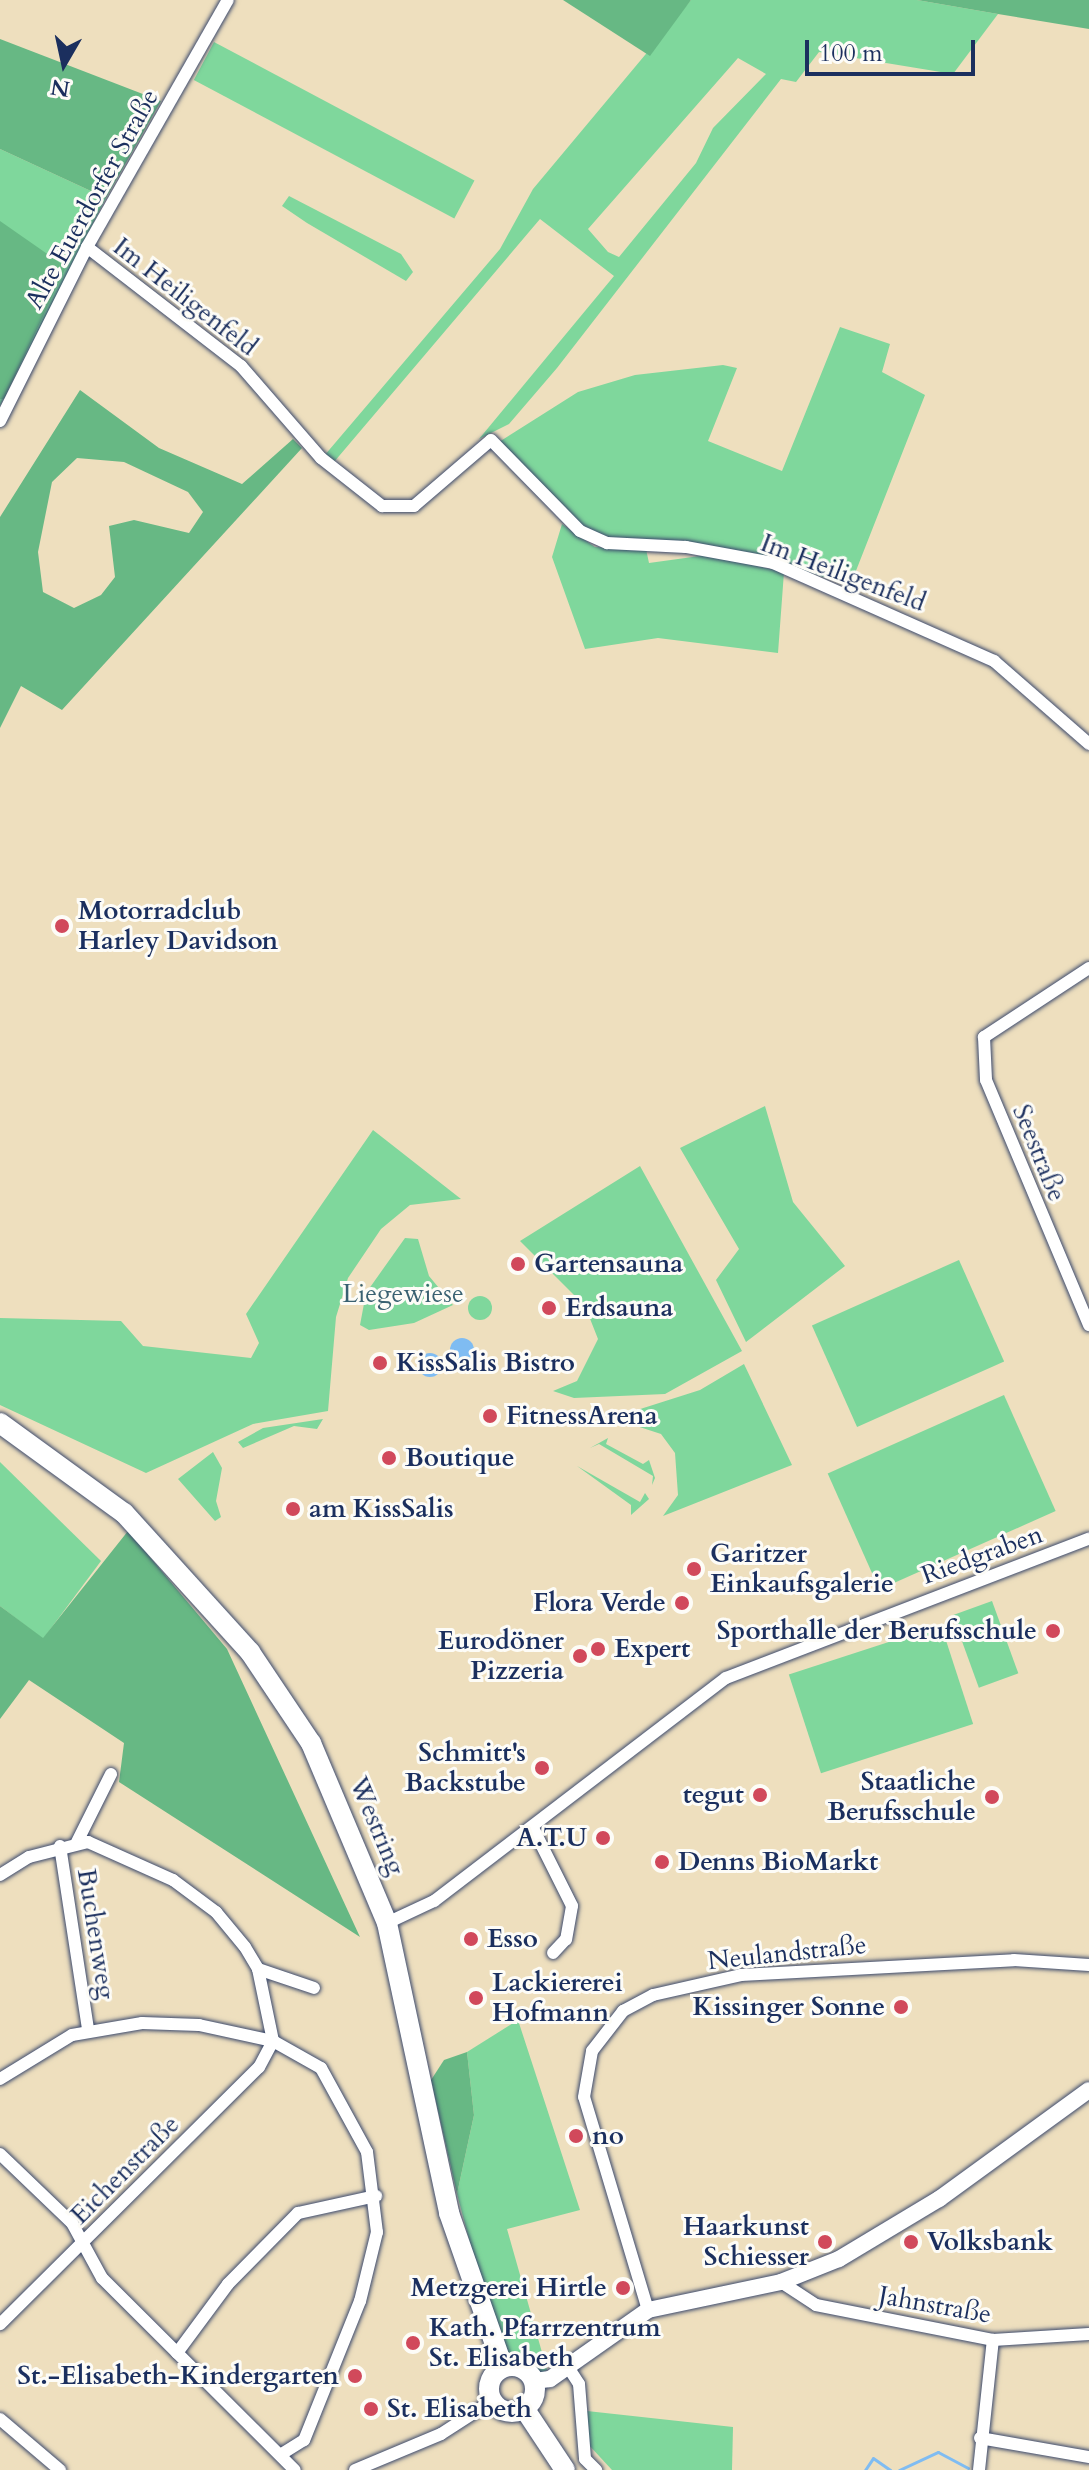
<!DOCTYPE html>
<meta charset="utf-8">
<style>
body{margin:0}
#map{position:relative;width:1089px;height:2470px;overflow:hidden;background:#eedfbe;font-family:Cardo,serif}
div>[style]{position:absolute}
[style*='--x']{left:calc(var(--x)*1px);top:calc(var(--y)*1px);width:calc(var(--w)*1px);rotate:calc(var(--a)*1deg)}
.green>*{inset:0;background:#7fd79c;transform-origin:0 0}
.round{border-radius:50%}
.forest>*{inset:0;background:#67b884}
.water>*{inset:0;background:#7fbcf2}
.stream>*{height:3px;margin:-1.5px;padding:0 1.5px;transform-origin:1.5px;border-radius:1.5px;background:#7fbcf2}
.roads{filter:drop-shadow(0 0 2px #3b496c) drop-shadow(0 0 2px #3b496c)}
.minor>*{height:12px;margin:-6px;padding:0 6px;transform-origin:6px;border-radius:6px;background:#fff}
.tertiary>*{height:16px;margin:-8px;padding:0 8px;transform-origin:8px;border-radius:8px;background:#fff}
.primary>*{height:20px;margin:-10px;padding:0 10px;transform-origin:10px;border-radius:10px;background:#fff}
.primary>.ring{margin:-10px;padding:0;box-sizing:content-box;background:none;border:20px solid #fff;border-radius:50%}
.dots>*{width:22px;height:22px;translate:-50% -50%;box-sizing:border-box;border:4px solid #fdfcf7;border-radius:50%}
span{translate:-50% -50%;white-space:nowrap;text-align:center;line-height:1.15;-webkit-text-stroke:6px #fdfcf7;paint-order:stroke}
.street-label{font-size:26px;color:#1b2f5e}
.poi-label{font-size:26px;color:#1b2f5e;font-weight:700}
.left{translate:0 -50%;text-align:left}
.right{translate:-100% -50%;text-align:right}
.park-label{font-size:26px;color:#396171}
.north{position:absolute;left:24px;top:24px;width:80px;height:80px;-webkit-text-stroke:6px #fdfcf7;paint-order:stroke;rotate:189deg;font-size:22px;font-weight:700;line-height:32px;text-align:center;color:#1b2f5e}
.north::after{content:'';display:block;margin:auto;width:28px;height:36px;background:#1b2f5e;clip-path:polygon(50% 0,100% 100%,50% 72%,0 100%)}
.scale{position:absolute;left:805px;top:40px;width:170px;height:36px;box-sizing:border-box;border:4px solid #1b2f5e;border-top:0;padding-left:10px;font-size:24px;line-height:28px;white-space:nowrap;color:#1b2f5e;-webkit-text-stroke:6px #fdfcf7;paint-order:stroke}
</style>
<div id="map">
<div class="green">
<div style="clip-path:polygon(evenodd,691px 0,917px 0,998px 14px,953px 74px,819px 52px,796px 82px,781px 79px,557px 368px,509px 424px,479px 439px,614px 276px,540px 219px,334px 462px,324px 456px,500px 249px,533px 189px,691px 0,738px 58px,766px 74px,713px 128px,696px 163px,619px 257px,608px 252px,588px 229px,738px 58px)"></div>
<div style="left:214px;top:42px;width:295px;height:43px;rotate:28deg"></div>
<div style="clip-path:polygon(0 149px,106px 198px,0 406px)"></div>
<div style="clip-path:polygon(289px 196px,401px 254px,413px 272px,406px 281px,307px 223px,282px 206px)"></div>
<div style="clip-path:polygon(840px 327px,890px 344px,882px 372px,925px 395px,850px 586px,752px 553px,608px 539px,575px 523px,499px 442px,578px 392px,635px 375px,723px 365px,737px 368px,708px 441px,782px 471px)"></div>
<div style="clip-path:polygon(562px 524px,595px 547px,646px 549px,649px 563px,707px 555px,784px 572px,778px 653px,658px 638px,585px 649px,552px 557px)"></div>
<div style="clip-path:polygon(765px 1106px,793px 1202px,845px 1266px,746px 1342px,716px 1280px,739px 1249px,680px 1148px)"></div>
<div style="clip-path:polygon(373px 1130px,461px 1199px,410px 1205px,381px 1229px,348px 1278px,336px 1317px,328px 1411px,253px 1424px,146px 1473px,0 1405px,0 1318px,121px 1321px,143px 1346px,251px 1358px,259px 1343px,246px 1314px)"></div>
<div style="clip-path:polygon(640px 1166px,742px 1351px,665px 1394px,574px 1398px,553px 1391px,577px 1381px,598px 1339px,585px 1306px,520px 1241px)"></div>
<div style="clip-path:polygon(405px 1238px,418px 1239px,429px 1276px,453px 1305px,414px 1323px,369px 1330px,360px 1325px,366px 1293px)"></div>
<div style="left:959px;top:1260px;width:111px;height:161px;rotate:66deg"></div>
<div class="round" style="left:468px;top:1296px;width:24px;height:24px"></div>
<div style="clip-path:polygon(744px 1364px,792px 1465px,663px 1516px,678px 1495px,675px 1453px,661px 1434px,612px 1418px,700px 1390px)"></div>
<div style="left:1004px;top:1395px;width:127px;height:193px;rotate:66deg"></div>
<div style="clip-path:polygon(323px 1419px,317px 1429px,294px 1426px,243px 1448px,238px 1442px,263px 1428px)"></div>
<div style="clip-path:polygon(608px 1438px,606px 1444px,643px 1464px,649px 1460px,655px 1478px,652px 1485px,653px 1476px,599px 1444px,590px 1448px)"></div>
<div style="clip-path:polygon(213px 1452px,222px 1468px,216px 1501px,221px 1517px,215px 1521px,178px 1479px)"></div>
<div style="clip-path:polygon(0 1462px,101px 1561px,43px 1639px,0 1606px)"></div>
<div style="clip-path:polygon(577px 1466px,640px 1502px,645px 1493px,649px 1499px,631px 1515px,631px 1505px)"></div>
<div style="left:992px;top:1601px;width:77px;height:42px;rotate:70deg"></div>
<div style="left:941px;top:1625px;width:104px;height:160px;rotate:72deg"></div>
<div style="clip-path:polygon(518px 2020px,580px 2210px,507px 2229px,547px 2370px,532px 2377px,513px 2368px,490px 2318px,457px 2194px,474px 2115px,467px 2052px)"></div>
<div style="clip-path:polygon(587px 2411px,733px 2427px,732px 2470px,612px 2470px,587px 2443px)"></div>
</div>
<div class="forest">
<div style="clip-path:polygon(563px 0,691px 0,650px 56px)"></div>
<div style="clip-path:polygon(917px 0,1089px 0,1089px 29px,998px 14px)"></div>
<div style="clip-path:polygon(0 39px,161px 101px,106px 198px,0 149px)"></div>
<div style="clip-path:polygon(0 221px,66px 267px,4px 399px,0 399px)"></div>
<div style="clip-path:polygon(evenodd,80px 390px,159px 448px,242px 484px,293px 439px,302px 448px,62px 710px,21px 686px,0 728px,0 517px,80px 390px,77px 458px,124px 462px,188px 492px,203px 512px,189px 533px,134px 520px,109px 526px,115px 577px,101px 595px,74px 608px,43px 592px,38px 552px,52px 482px,77px 458px)"></div>
<div style="clip-path:polygon(128px 1531px,227px 1649px,360px 1937px,119px 1782px,124px 1743px,29px 1680px,0 1719px,0 1606px,43px 1638px)"></div>
<div style="clip-path:polygon(467px 2052px,474px 2115px,457px 2194px,431px 2080px,444px 2060px)"></div>
</div>
<div class="water">
<div class="round" style="left:450px;top:1338px;width:24px;height:24px"></div>
<div class="round" style="left:418px;top:1353px;width:24px;height:24px"></div>
</div>
<div class="stream">
<div style="--x:865;--y:2470;--w:14;--a:-56"></div>
<div style="--x:873;--y:2458;--w:21;--a:35"></div>
<div style="--x:899;--y:2470;--w:43;--a:-24.8"></div>
<div style="--x:938;--y:2452;--w:34;--a:28"></div>
</div>
<div class="roads">
<div class="minor">
<div style="--x:87;--y:247;--w:195;--a:37.7"></div>
<div style="--x:241;--y:366;--w:122;--a:49"></div>
<div style="--x:321;--y:458;--w:78;--a:38.2"></div>
<div style="--x:382;--y:506;--w:32;--a:0"></div>
<div style="--x:414;--y:506;--w:101;--a:-40.6"></div>
<div style="--x:491;--y:440;--w:127;--a:45.6"></div>
<div style="--x:580;--y:531;--w:30;--a:24"></div>
<div style="--x:607;--y:543;--w:79;--a:2.9"></div>
<div style="--x:686;--y:547;--w:88;--a:10.4"></div>
<div style="--x:773;--y:563;--w:242;--a:23.9"></div>
<div style="--x:994;--y:661;--w:126;--a:41.1"></div>
<div style="--x:0;--y:421;--w:195;--a:-63.4"></div>
<div style="--x:87;--y:247;--w:284;--a:-60.3"></div>
<div style="--x:1089;--y:968;--w:126;--a:146.7"></div>
<div style="--x:984;--y:1037;--w:43;--a:87.3"></div>
<div style="--x:986;--y:1080;--w:266;--a:67.2"></div>
<div style="--x:533;--y:1828;--w:87;--a:63.4"></div>
<div style="--x:572;--y:1906;--w:34;--a:100"></div>
<div style="--x:566;--y:1939;--w:19;--a:133"></div>
<div style="--x:77;--y:1842;--w:76;--a:-63.4"></div>
<div style="--x:60;--y:1846;--w:185;--a:81.3"></div>
<div style="--x:0;--y:1875;--w:34;--a:-32"></div>
<div style="--x:29;--y:1857;--w:61;--a:-14.3"></div>
<div style="--x:88;--y:1842;--w:93;--a:24.1"></div>
<div style="--x:173;--y:1880;--w:54;--a:36.7"></div>
<div style="--x:216;--y:1912;--w:45;--a:50.4"></div>
<div style="--x:245;--y:1947;--w:26;--a:59"></div>
<div style="--x:258;--y:1969;--w:74;--a:78.2"></div>
<div style="--x:273;--y:2041;--w:30;--a:118"></div>
<div style="--x:259;--y:2067;--w:365;--a:135.2"></div>
<div style="--x:387;--y:1923;--w:52;--a:-25.1"></div>
<div style="--x:434;--y:1901;--w:367;--a:-37.4"></div>
<div style="--x:726;--y:1678;--w:389;--a:-21"></div>
<div style="--x:258;--y:1969;--w:59;--a:18.7"></div>
<div style="--x:0;--y:2079;--w:84;--a:-31.4"></div>
<div style="--x:72;--y:2035;--w:71;--a:-9.7"></div>
<div style="--x:142;--y:2023;--w:57;--a:2"></div>
<div style="--x:199;--y:2025;--w:76;--a:12.2"></div>
<div style="--x:273;--y:2041;--w:55;--a:29.4"></div>
<div style="--x:321;--y:2068;--w:96;--a:61.3"></div>
<div style="--x:367;--y:2152;--w:81;--a:82.9"></div>
<div style="--x:377;--y:2232;--w:71;--a:103.8"></div>
<div style="--x:360;--y:2301;--w:150;--a:111.9"></div>
<div style="--x:304;--y:2440;--w:25;--a:148"></div>
<div style="--x:0;--y:2154;--w:100;--a:43.8"></div>
<div style="--x:72;--y:2223;--w:63;--a:61.4"></div>
<div style="--x:102;--y:2278;--w:272;--a:44.9"></div>
<div style="--x:781;--y:2282;--w:42;--a:33.3"></div>
<div style="--x:816;--y:2305;--w:180;--a:11.2"></div>
<div style="--x:993;--y:2340;--w:96;--a:-3.6"></div>
<div style="--x:648;--y:2310;--w:222;--a:-106.7"></div>
<div style="--x:584;--y:2097;--w:47;--a:-80.1"></div>
<div style="--x:592;--y:2051;--w:51;--a:-52.2"></div>
<div style="--x:623;--y:2011;--w:34;--a:-28"></div>
<div style="--x:653;--y:1995;--w:90;--a:-12.8"></div>
<div style="--x:741;--y:1975;--w:273;--a:-3.1"></div>
<div style="--x:1014;--y:1960;--w:75;--a:3.8"></div>
<div style="--x:177;--y:2353;--w:86;--a:-53.5"></div>
<div style="--x:228;--y:2284;--w:100;--a:-45.4"></div>
<div style="--x:298;--y:2213;--w:80;--a:-12.3"></div>
<div style="--x:568;--y:2367;--w:20;--a:57"></div>
<div style="--x:579;--y:2384;--w:75;--a:85.4"></div>
<div style="--x:585;--y:2459;--w:16;--a:45"></div>
<div style="--x:0;--y:2419;--w:79;--a:40.4"></div>
<div style="--x:980;--y:2438;--w:111;--a:9.9"></div>
<div style="--x:355;--y:2470;--w:93;--a:-22.7"></div>
<div style="--x:441;--y:2434;--w:61;--a:-32.9"></div>
<div style="--x:979;--y:2470;--w:131;--a:-83.9"></div>
</div>
<div class="tertiary">
<div style="--x:534;--y:2381;--w:16;--a:-7"></div>
<div style="--x:550;--y:2379;--w:120;--a:-35.1"></div>
<div style="--x:648;--y:2310;--w:136;--a:-11.9"></div>
<div style="--x:781;--y:2282;--w:62;--a:-21.6"></div>
<div style="--x:839;--y:2259;--w:117;--a:-31"></div>
<div style="--x:939;--y:2199;--w:185;--a:-36"></div>
</div>
<div class="primary">
<div style="--x:0;--y:1423;--w:153;--a:36"></div>
<div style="--x:124;--y:1513;--w:188;--a:47.8"></div>
<div style="--x:250;--y:1652;--w:110;--a:56.2"></div>
<div style="--x:311;--y:1743;--w:195;--a:67.1"></div>
<div style="--x:387;--y:1923;--w:297;--a:77.9"></div>
<div style="--x:449;--y:2213;--w:163;--a:70.7"></div>
<div class="ring" style="left:489px;top:2366px;width:26px;height:26px"></div>
<div style="--x:524;--y:2408;--w:74;--a:56.5"></div>
</div>
</div>
<div class="dots">
<div style="left:62px;top:926px;background:#d1495b"></div>
<div style="left:518px;top:1264px;background:#d1495b"></div>
<div style="left:549px;top:1308px;background:#d1495b"></div>
<div style="left:380px;top:1363px;background:#d1495b"></div>
<div style="left:490px;top:1416px;background:#d1495b"></div>
<div style="left:389px;top:1458px;background:#d1495b"></div>
<div style="left:293px;top:1509px;background:#d1495b"></div>
<div style="left:694px;top:1569px;background:#d1495b"></div>
<div style="left:682px;top:1603px;background:#d1495b"></div>
<div style="left:1053px;top:1631px;background:#d1495b"></div>
<div style="left:598px;top:1649px;background:#d1495b"></div>
<div style="left:580px;top:1656px;background:#d1495b"></div>
<div style="left:542px;top:1768px;background:#d1495b"></div>
<div style="left:760px;top:1795px;background:#d1495b"></div>
<div style="left:992px;top:1797px;background:#d1495b"></div>
<div style="left:603px;top:1838px;background:#d1495b"></div>
<div style="left:662px;top:1862px;background:#d1495b"></div>
<div style="left:471px;top:1939px;background:#d1495b"></div>
<div style="left:476px;top:1998px;background:#d1495b"></div>
<div style="left:901px;top:2007px;background:#d1495b"></div>
<div style="left:576px;top:2136px;background:#d1495b"></div>
<div style="left:825px;top:2242px;background:#d1495b"></div>
<div style="left:911px;top:2242px;background:#d1495b"></div>
<div style="left:623px;top:2288px;background:#d1495b"></div>
<div style="left:413px;top:2343px;background:#d1495b"></div>
<div style="left:355px;top:2376px;background:#d1495b"></div>
<div style="left:371px;top:2409px;background:#d1495b"></div>
</div>
<div class="street-label">
<span style="left:92px;top:199px;rotate:-61deg">Alte Euerdorfer Straße</span>
<span style="left:185px;top:297px;rotate:38deg">Im Heiligenfeld</span>
<span style="left:843px;top:573px;rotate:21deg">Im Heiligenfeld</span>
<span style="left:1039px;top:1153px;rotate:68deg">Seestraße</span>
<span style="left:982px;top:1555px;rotate:-20deg">Riedgraben</span>
<span style="left:377px;top:1826px;rotate:67deg">Westring</span>
<span style="left:96px;top:1934px;rotate:81deg">Buchenweg</span>
<span style="left:787px;top:1953px;rotate:-6deg">Neulandstraße</span>
<span style="left:125px;top:2170px;rotate:-45deg">Eichenstraße</span>
<span style="left:935px;top:2305px;rotate:10deg">Jahnstraße</span>
</div>
<div class="poi-label">
<span class="left" style="left:78px;top:926px">Motorradclub<br>Harley Davidson</span>
<span class="left" style="left:534px;top:1264px">Gartensauna</span>
<span class="left" style="left:565px;top:1308px">Erdsauna</span>
<span class="left" style="left:396px;top:1363px">KissSalis Bistro</span>
<span class="left" style="left:506px;top:1416px">FitnessArena</span>
<span class="left" style="left:405px;top:1458px">Boutique</span>
<span class="left" style="left:309px;top:1509px">am KissSalis</span>
<span class="left" style="left:710px;top:1569px">Garitzer<br>Einkaufsgalerie</span>
<span class="right" style="left:666px;top:1603px">Flora Verde</span>
<span class="right" style="left:1037px;top:1631px">Sporthalle der Berufsschule</span>
<span class="right" style="left:564px;top:1656px">Eurodöner<br>Pizzeria</span>
<span class="left" style="left:614px;top:1649px">Expert</span>
<span class="right" style="left:526px;top:1768px">Schmitt's<br>Backstube</span>
<span class="right" style="left:976px;top:1797px">Staatliche<br>Berufsschule</span>
<span class="right" style="left:744px;top:1795px">tegut</span>
<span class="right" style="left:587px;top:1838px">A.T.U</span>
<span class="left" style="left:678px;top:1862px">Denns BioMarkt</span>
<span class="left" style="left:487px;top:1939px">Esso</span>
<span class="left" style="left:492px;top:1998px">Lackiererei<br>Hofmann</span>
<span class="right" style="left:885px;top:2007px">Kissinger Sonne</span>
<span class="left" style="left:592px;top:2136px">no</span>
<span class="right" style="left:809px;top:2242px">Haarkunst<br>Schiesser</span>
<span class="left" style="left:927px;top:2242px">Volksbank</span>
<span class="right" style="left:607px;top:2288px">Metzgerei Hirtle</span>
<span class="left" style="left:429px;top:2343px">Kath. Pfarrzentrum<br>St. Elisabeth</span>
<span class="right" style="left:339px;top:2376px">St.-Elisabeth-Kindergarten</span>
<span class="left" style="left:387px;top:2409px">St. Elisabeth</span>
</div>
<div class="park-label">
<span style="left:403px;top:1294px">Liegewiese</span>
</div>
<div class="north">N</div>
<div class="scale">100 m</div>
</div>
